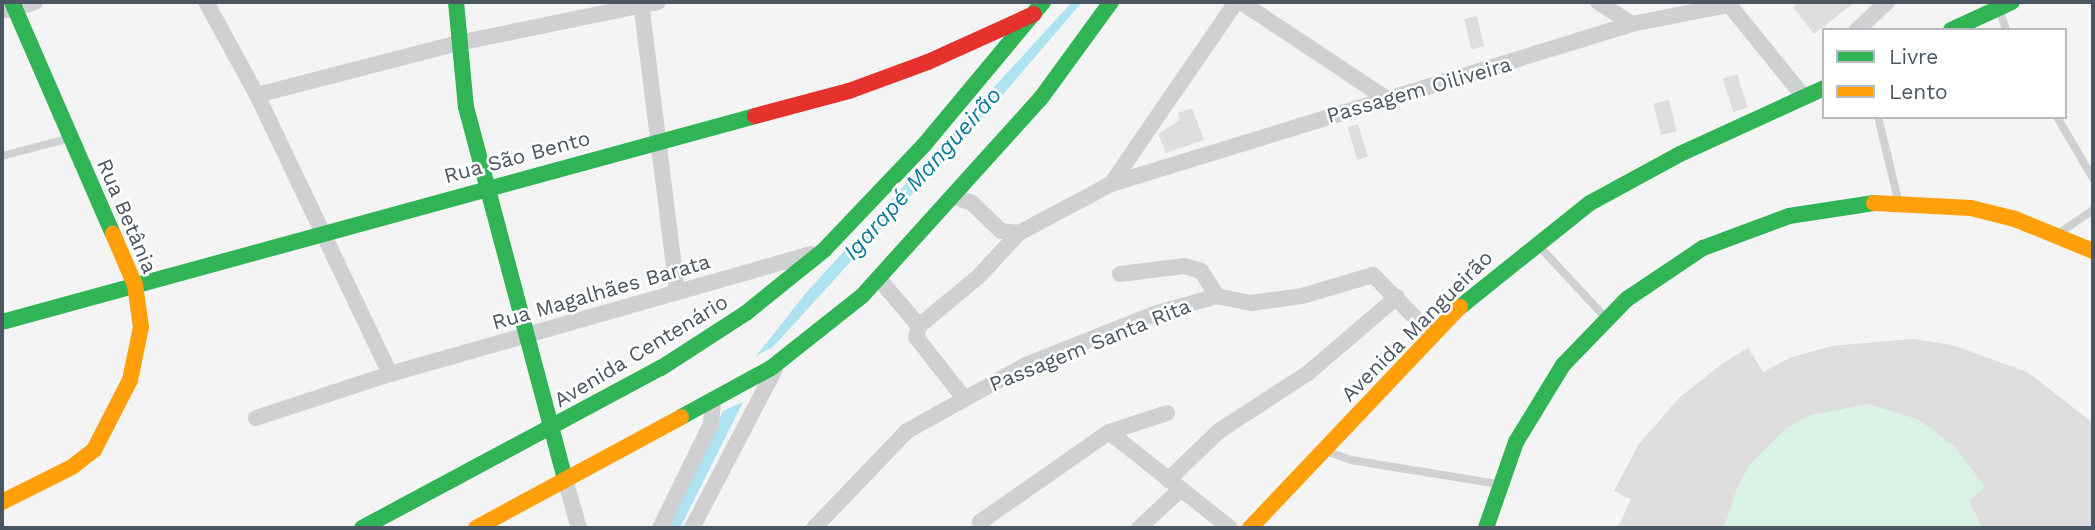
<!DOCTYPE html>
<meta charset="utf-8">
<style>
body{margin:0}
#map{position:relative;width:2095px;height:530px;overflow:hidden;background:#f4f4f4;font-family:"Work Sans",sans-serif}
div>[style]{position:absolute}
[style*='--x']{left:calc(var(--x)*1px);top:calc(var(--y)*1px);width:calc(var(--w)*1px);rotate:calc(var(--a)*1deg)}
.green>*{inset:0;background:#d9f2e3}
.water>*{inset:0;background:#aee2f0}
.building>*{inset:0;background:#ddddde;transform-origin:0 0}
.lane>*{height:8px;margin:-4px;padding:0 4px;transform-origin:4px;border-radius:4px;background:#ced0d2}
.street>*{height:16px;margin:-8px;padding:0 8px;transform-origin:8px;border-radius:8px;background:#ced0d2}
.fast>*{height:16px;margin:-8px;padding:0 8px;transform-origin:8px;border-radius:8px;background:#30b455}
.slow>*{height:16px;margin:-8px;padding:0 8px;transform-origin:8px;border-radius:8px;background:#ff9f0a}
.jam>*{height:16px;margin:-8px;padding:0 8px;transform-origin:8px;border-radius:8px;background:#e5322d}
span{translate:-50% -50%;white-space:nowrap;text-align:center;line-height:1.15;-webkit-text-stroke:5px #fff;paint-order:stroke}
.street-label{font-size:21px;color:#4a5661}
.water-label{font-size:23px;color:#0c7c9b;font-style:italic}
.frame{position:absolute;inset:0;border:4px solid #4a5661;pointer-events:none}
.legend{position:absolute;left:1822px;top:28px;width:245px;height:91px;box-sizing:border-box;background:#fff;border:2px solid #b7bbc0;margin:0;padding:9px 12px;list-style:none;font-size:21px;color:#4a5661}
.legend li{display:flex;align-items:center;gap:14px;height:35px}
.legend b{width:35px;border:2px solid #b7bbc0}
</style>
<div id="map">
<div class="green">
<div style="clip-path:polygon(1914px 339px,1952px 345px,2027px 372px,2093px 423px,2093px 528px,1618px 528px,1631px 500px,1614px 491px,1639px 444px,1680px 397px,1722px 364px,1748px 348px,1763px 372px,1792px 357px,1832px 346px)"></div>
</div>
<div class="water">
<div style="clip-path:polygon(1072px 2px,1082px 2px,1005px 92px,773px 347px,756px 356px,805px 294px)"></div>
<div style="clip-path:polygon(743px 402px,680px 528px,667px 528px,723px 411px)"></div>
</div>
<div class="building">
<div style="clip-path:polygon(1800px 2px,1855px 2px,1814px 34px,1793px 7px)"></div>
<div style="left:1477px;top:16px;width:31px;height:13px;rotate:77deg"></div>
<div style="left:1737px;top:74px;width:35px;height:15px;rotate:72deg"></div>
<div style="left:1669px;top:100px;width:32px;height:16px;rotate:76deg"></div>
<div style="clip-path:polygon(1192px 108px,1204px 140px,1166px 153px,1158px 134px,1180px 120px,1178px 113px)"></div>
<div style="left:1358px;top:124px;width:34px;height:11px;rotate:73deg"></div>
<div style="clip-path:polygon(1914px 339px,1952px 345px,2027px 372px,2093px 423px,2093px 528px,1982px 528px,1969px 500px,1985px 487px,1955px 447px,1920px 420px,1869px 404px,1810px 415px,1786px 428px,1750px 464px,1737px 488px,1724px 528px,1618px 528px,1631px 499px,1614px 491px,1639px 444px,1680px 397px,1722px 364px,1748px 348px,1763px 372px,1792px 357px,1832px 346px)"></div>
</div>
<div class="lane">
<div style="--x:2000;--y:11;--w:20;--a:72"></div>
<div style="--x:1878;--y:117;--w:84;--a:76.3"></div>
<div style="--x:2057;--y:117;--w:71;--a:59.5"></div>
<div style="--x:2;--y:156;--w:67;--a:-14.7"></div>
<div style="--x:2058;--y:234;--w:42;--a:-34.4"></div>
<div style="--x:1538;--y:245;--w:98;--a:47.1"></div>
<div style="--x:1326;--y:451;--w:27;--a:20"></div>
<div style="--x:1351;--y:460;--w:149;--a:9.3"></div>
</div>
<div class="street">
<div style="--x:206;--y:2;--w:106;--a:61.3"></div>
<div style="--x:257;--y:95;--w:309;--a:64.5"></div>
<div style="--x:641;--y:2;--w:292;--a:82.9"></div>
<div style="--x:1241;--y:2;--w:175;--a:33.6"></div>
<div style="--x:1598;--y:2;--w:40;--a:32.9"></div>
<div style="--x:1727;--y:2;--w:122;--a:51"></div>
<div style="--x:2;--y:11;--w:34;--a:-15"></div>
<div style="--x:1857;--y:30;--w:41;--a:-43"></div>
<div style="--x:257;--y:95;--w:208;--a:-14.5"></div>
<div style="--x:458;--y:43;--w:204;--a:-11.6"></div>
<div style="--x:1111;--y:184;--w:221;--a:-55.5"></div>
<div style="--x:955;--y:197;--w:18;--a:19"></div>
<div style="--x:972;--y:203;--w:40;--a:44"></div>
<div style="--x:1001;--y:231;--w:18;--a:6"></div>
<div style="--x:1019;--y:233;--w:104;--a:-28"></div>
<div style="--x:1111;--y:184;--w:545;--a:-17.07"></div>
<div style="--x:1632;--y:24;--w:98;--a:-11.2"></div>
<div style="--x:1120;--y:274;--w:64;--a:-7.1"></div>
<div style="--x:1184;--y:266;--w:18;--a:16"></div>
<div style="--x:1201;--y:271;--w:30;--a:57"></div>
<div style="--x:879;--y:279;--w:62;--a:49.6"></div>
<div style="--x:919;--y:326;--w:11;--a:105"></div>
<div style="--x:916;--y:337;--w:76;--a:51.9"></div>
<div style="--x:919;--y:326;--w:78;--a:-39.8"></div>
<div style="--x:979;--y:276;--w:59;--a:-47.1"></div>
<div style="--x:256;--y:418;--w:141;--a:-18.2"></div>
<div style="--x:390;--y:374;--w:438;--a:-15.9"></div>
<div style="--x:1109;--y:432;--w:154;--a:38.4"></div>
<div style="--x:565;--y:479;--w:51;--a:74.1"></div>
<div style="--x:1168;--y:480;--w:71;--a:-43.9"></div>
<div style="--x:1219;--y:431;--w:106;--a:-33.1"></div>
<div style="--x:1308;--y:373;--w:117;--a:-40.5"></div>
<div style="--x:660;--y:528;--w:116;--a:-63.9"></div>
<div style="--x:711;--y:424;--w:23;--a:-85"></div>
<div style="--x:692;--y:528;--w:179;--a:-62.4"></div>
<div style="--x:814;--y:528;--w:134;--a:-46.2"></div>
<div style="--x:907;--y:431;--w:136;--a:-29"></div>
<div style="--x:1026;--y:365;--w:138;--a:-21.7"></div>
<div style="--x:1154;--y:314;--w:66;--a:-15.9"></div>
<div style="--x:1217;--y:296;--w:35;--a:12"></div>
<div style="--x:1251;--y:303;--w:51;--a:-7.8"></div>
<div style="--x:1302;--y:296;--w:74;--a:-16.5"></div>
<div style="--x:1373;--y:275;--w:84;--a:45.5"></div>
<div style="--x:983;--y:528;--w:7;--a:-117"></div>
<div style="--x:980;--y:522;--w:157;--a:-34.9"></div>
<div style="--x:1109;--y:432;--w:61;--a:-18.1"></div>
<div style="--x:1139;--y:528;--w:56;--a:-42.8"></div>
</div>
<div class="fast">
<div style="--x:12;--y:2;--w:253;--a:66.5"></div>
<div style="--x:456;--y:2;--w:105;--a:84.6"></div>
<div style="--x:466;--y:107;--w:385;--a:75.1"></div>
<div style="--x:1951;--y:30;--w:67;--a:-24.7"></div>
<div style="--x:1460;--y:307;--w:166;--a:-38.7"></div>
<div style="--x:1590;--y:203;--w:102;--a:-28.6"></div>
<div style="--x:1680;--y:154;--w:158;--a:-24.6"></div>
<div style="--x:2;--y:322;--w:781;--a:-15.3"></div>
<div style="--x:681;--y:417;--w:102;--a:-28.6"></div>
<div style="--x:771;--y:368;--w:116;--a:-38.4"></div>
<div style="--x:862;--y:296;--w:267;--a:-47.9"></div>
<div style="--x:1041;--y:98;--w:119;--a:-53.9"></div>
<div style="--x:362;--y:528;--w:339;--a:-28.2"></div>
<div style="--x:661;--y:368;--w:101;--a:-32.9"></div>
<div style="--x:746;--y:313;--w:100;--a:-38.9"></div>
<div style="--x:824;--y:250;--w:145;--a:-46.4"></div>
<div style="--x:924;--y:145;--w:186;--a:-50.2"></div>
<div style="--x:1486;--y:528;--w:91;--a:-70.8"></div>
<div style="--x:1516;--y:442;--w:90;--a:-58.6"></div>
<div style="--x:1563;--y:365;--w:92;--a:-45.9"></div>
<div style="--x:1627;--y:299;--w:92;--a:-33.9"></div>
<div style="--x:1703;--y:248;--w:92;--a:-20.4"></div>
<div style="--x:1789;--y:216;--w:86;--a:-8.7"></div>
</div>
<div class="slow">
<div style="--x:1874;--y:203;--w:97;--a:3"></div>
<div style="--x:1971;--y:208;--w:45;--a:14"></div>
<div style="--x:2015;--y:219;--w:84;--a:22.3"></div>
<div style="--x:2;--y:502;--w:78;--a:-26.6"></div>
<div style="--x:72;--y:467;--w:28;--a:-38"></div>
<div style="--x:94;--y:450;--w:79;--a:-62.8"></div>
<div style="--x:130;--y:380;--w:54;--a:-78.3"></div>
<div style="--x:141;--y:327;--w:42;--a:-98.1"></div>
<div style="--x:135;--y:285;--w:56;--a:-113.3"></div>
<div style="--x:476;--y:528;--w:233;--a:-28.4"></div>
<div style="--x:1250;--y:528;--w:305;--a:-46.5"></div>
</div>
<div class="jam">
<div style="--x:755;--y:116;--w:97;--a:-14.9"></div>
<div style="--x:849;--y:91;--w:84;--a:-20.2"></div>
<div style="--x:928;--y:62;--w:116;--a:-24.4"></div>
</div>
<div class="street-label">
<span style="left:1419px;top:90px;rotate:-16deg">Passagem Oiliveira</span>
<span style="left:517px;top:157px;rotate:-15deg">Rua São Bento</span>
<span style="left:127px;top:216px;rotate:67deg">Rua Betânia</span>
<span style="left:601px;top:292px;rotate:-16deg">Rua Magalhães Barata</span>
<span style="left:1417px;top:326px;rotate:-45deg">Avenida Mangueirão</span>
<span style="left:1090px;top:345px;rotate:-22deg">Passagem Santa Rita</span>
<span style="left:641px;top:351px;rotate:-31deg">Avenida Centenário</span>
</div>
<div class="water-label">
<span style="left:923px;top:174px;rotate:-48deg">Igarapé Mangueirão</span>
</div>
<div class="frame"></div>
<ul class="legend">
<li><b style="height:9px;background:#30b455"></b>Livre</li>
<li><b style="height:9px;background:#ff9f0a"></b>Lento</li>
</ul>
</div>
